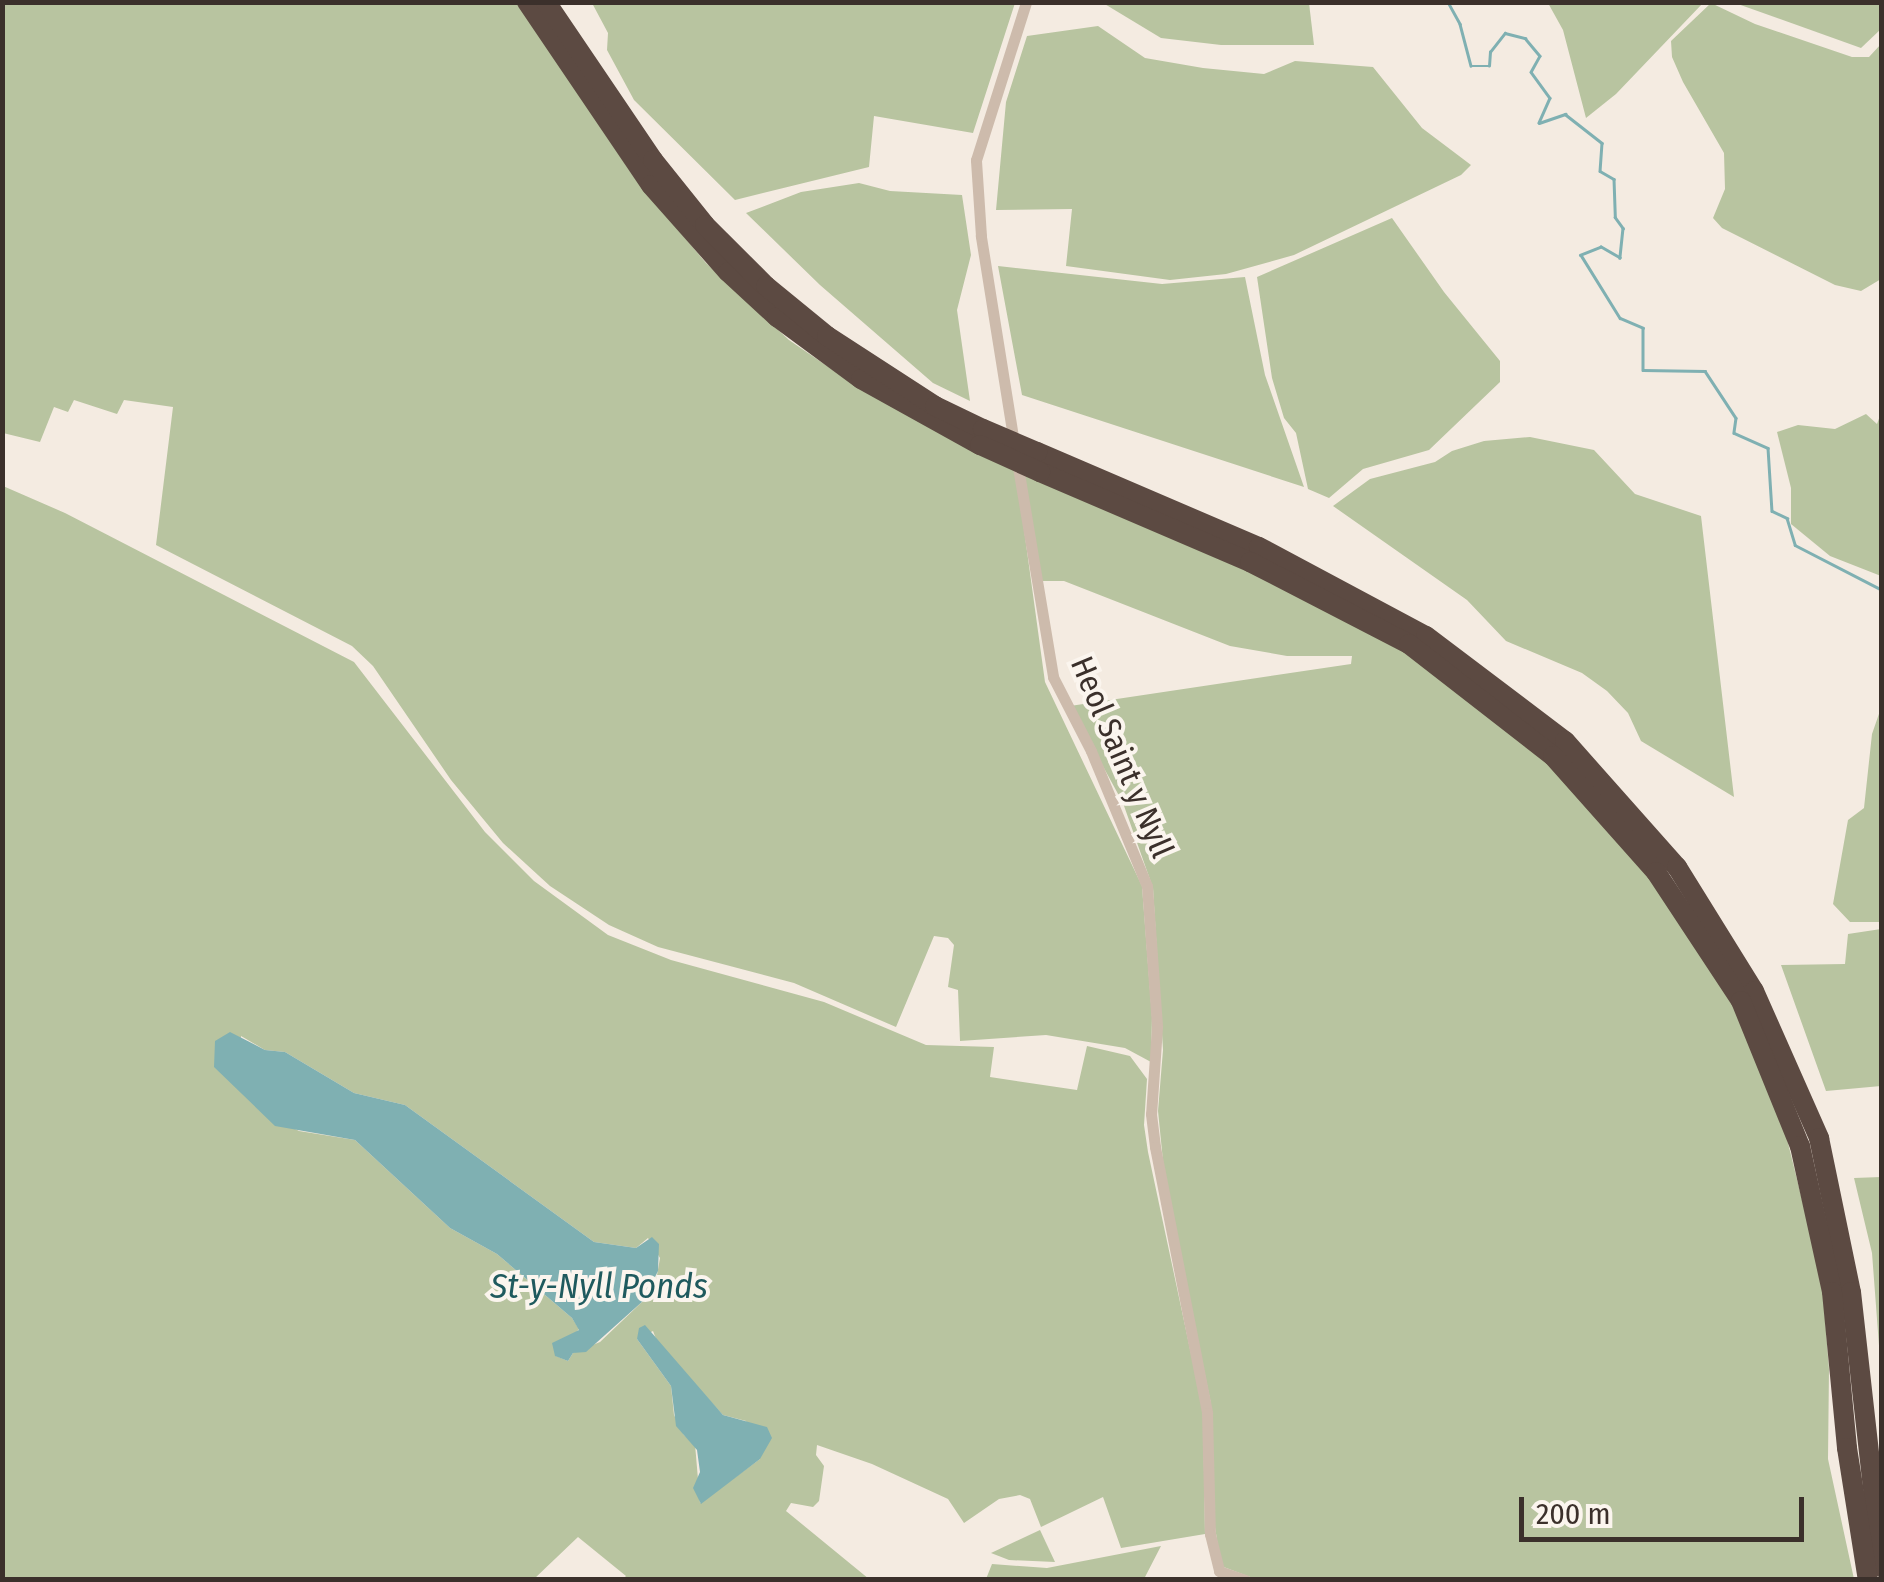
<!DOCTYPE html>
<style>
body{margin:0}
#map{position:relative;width:1884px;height:1582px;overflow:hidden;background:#f4ebe1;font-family:"Fira Sans Condensed",sans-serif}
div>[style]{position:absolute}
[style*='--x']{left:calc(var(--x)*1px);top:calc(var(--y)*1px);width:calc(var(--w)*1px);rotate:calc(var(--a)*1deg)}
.green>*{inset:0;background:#b8c4a0}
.water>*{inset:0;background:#7fb0b2}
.stream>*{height:2.5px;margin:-1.25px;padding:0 1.25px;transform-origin:1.25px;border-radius:1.25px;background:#7fb0b2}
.street>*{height:11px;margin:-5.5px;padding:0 5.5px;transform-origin:5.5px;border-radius:5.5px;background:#cdbbac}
.highway>*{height:20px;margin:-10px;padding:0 10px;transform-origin:10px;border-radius:10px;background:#5c4a42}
.highway-bridge>*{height:20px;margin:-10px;padding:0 10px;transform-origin:10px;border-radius:10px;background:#5c4a42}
span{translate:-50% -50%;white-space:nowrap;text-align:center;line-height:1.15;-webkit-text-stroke:8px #fbf5ee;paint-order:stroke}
.street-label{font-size:32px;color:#3b302b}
.water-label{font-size:35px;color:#1f5a5e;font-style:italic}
.frame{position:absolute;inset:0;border:5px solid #3b302b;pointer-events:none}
.scale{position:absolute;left:1519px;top:1497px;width:285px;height:45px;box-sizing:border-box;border:5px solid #3b302b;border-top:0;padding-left:12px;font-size:30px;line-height:35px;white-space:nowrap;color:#3b302b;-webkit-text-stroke:8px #fbf5ee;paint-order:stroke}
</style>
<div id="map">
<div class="green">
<div style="clip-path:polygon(3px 3px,517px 3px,634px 177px,706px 263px,789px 340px,862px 390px,1016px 471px,1045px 682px,1142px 886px,1152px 1017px,1151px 1062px,1125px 1048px,1046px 1035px,960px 1041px,958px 990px,948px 987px,954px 945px,948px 938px,934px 936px,896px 1027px,794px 983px,658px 947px,609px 925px,550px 886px,503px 843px,451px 780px,373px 666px,352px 646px,156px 545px,173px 407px,124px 400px,117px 414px,74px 400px,68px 412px,54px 407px,40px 442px,3px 433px)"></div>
<div style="clip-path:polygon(592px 3px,1015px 3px,973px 133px,874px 116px,869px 167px,735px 200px,634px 100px,607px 50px,608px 33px)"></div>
<div style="clip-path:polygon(1103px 3px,1309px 3px,1314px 45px,1221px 45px,1161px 38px)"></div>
<div style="clip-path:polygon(1548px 3px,1703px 3px,1616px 94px,1586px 118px,1563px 30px)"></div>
<div style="clip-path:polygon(1711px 3px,1755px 24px,1852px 57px,1869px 57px,1881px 44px,1881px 279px,1861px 291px,1835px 285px,1722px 228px,1713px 218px,1725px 189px,1724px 153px,1683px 82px,1672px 57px,1671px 41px)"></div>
<div style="clip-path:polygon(1735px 3px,1881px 3px,1881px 29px,1861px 48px)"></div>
<div style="clip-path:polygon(1098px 26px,1145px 58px,1203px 68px,1264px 74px,1295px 61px,1373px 67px,1422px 128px,1471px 165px,1461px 175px,1294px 255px,1226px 274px,1170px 280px,1066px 266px,1072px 209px,996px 210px,1006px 102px,1027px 36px)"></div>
<div style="clip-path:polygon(859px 183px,890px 191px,962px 195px,971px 255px,957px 310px,970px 401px,933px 383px,820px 285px,746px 213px,801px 192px)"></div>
<div style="clip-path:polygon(1392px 218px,1444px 292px,1500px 361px,1500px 382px,1429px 450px,1363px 469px,1329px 498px,1308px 489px,1296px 433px,1284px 418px,1272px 378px,1257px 277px)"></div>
<div style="clip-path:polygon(998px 266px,1162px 284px,1245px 277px,1265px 375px,1304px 487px,1022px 395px)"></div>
<div style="clip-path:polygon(1881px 413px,1881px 576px,1830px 556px,1791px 524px,1791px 488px,1777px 432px,1798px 425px,1835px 429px,1866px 414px,1877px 424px)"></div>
<div style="clip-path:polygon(1530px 437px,1594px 450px,1635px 494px,1701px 516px,1734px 797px,1641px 741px,1628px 713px,1607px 691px,1582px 673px,1506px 641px,1467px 600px,1333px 506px,1370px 479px,1435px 462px,1452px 451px,1484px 441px)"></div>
<div style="clip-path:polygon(1022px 473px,1358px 615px,1555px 761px,1655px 874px,1710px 961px,1752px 1044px,1787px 1139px,1822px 1280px,1829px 1369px,1828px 1459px,1854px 1579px,1258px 1580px,1221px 1566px,1211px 1501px,1211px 1404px,1165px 1181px,1158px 1111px,1163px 1050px,1153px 888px,1123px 803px,1070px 706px,1351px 664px,1352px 656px,1287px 656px,1230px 646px,1064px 581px,1040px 581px)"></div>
<div style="clip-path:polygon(evenodd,3px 486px,65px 513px,354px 662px,485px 832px,534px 881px,608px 935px,671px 960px,824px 1002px,926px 1045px,994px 1047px,990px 1077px,1077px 1090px,1087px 1046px,1130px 1056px,1147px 1079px,1144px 1125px,1148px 1152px,1203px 1410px,1205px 1534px,1121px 1548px,1103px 1497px,1041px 1527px,1030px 1499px,1020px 1495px,999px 1499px,964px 1523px,948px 1499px,872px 1464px,817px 1445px,816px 1455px,824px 1466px,819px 1501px,813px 1507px,791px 1503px,786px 1511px,869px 1579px,623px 1579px,626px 1576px,578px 1537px,534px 1579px,3px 1580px,3px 486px,241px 1036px,265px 1050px,285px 1052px,354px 1093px,405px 1105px,594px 1242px,636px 1248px,648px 1238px,660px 1258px,656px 1281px,643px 1301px,600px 1342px,573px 1353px,568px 1361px,556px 1356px,579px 1329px,572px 1318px,497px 1254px,450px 1228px,355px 1140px,299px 1131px,259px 1110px,240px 1088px,241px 1036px,3px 486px,653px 1331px,658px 1344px,723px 1415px,746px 1421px,760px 1459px,700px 1503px,695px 1444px,684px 1435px,674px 1415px,671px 1386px,637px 1339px,653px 1331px)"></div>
<div style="clip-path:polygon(1881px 708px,1881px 922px,1850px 922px,1833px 904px,1848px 820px,1864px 808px,1872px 734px)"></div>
<div style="clip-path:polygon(1881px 929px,1881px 1086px,1826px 1091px,1781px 965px,1845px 964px,1848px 934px)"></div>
<div style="clip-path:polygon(1881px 1177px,1882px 1177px,1881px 1372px,1872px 1253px,1854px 1178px)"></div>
<div style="clip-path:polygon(1040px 1530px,1055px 1562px,1009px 1560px,991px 1553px)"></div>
<div style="clip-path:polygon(1161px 1546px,1144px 1579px,986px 1579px,992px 1564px,1047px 1568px)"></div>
</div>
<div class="water">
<div style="clip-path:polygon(230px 1032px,265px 1050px,285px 1052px,354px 1093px,405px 1105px,594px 1242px,636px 1248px,652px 1237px,659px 1244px,658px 1271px,643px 1301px,586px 1352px,573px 1353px,568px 1361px,555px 1356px,552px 1343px,579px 1330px,572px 1318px,497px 1254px,450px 1228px,355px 1140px,275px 1126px,214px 1067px,215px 1041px)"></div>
<div style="clip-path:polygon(645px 1325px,723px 1415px,767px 1427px,772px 1438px,760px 1459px,701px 1504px,693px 1488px,700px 1472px,697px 1450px,676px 1426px,671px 1386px,637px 1339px,639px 1328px)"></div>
</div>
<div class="stream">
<div style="--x:1448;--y:2;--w:25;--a:61"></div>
<div style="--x:1460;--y:24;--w:43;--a:75.3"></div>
<div style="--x:1471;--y:66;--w:18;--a:0"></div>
<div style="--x:1489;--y:66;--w:14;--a:-86"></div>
<div style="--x:1490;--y:52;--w:24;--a:-52"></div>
<div style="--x:1505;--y:33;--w:21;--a:14"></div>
<div style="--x:1525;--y:38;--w:23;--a:50"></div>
<div style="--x:1540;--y:56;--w:18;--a:119"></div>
<div style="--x:1531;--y:72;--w:32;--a:54"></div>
<div style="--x:1550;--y:98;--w:27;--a:114"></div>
<div style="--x:1539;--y:123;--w:28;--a:-19"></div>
<div style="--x:1565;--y:114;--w:47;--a:38.1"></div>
<div style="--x:1602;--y:143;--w:28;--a:94"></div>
<div style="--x:1600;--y:171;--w:16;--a:30"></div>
<div style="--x:1614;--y:179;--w:38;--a:88"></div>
<div style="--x:1615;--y:217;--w:14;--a:54"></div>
<div style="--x:1623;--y:228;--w:30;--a:96"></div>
<div style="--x:1620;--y:258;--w:22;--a:-150"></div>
<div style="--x:1601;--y:247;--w:22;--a:158"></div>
<div style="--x:1581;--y:255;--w:74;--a:58.2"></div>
<div style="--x:1620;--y:318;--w:25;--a:23"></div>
<div style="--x:1643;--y:328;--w:42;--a:90"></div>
<div style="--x:1643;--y:370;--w:62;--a:0.9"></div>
<div style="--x:1705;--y:371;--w:56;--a:56.6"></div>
<div style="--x:1736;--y:418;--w:15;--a:98"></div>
<div style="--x:1734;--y:433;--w:37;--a:24"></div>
<div style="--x:1768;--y:448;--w:63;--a:86.4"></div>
<div style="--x:1772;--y:511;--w:17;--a:25"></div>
<div style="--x:1787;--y:518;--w:28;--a:73"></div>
<div style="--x:1795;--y:545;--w:98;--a:27.3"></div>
</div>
<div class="street">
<div style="--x:1014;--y:443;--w:210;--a:-99.1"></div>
<div style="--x:981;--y:236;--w:76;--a:-93.8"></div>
<div style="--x:976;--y:160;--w:166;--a:-72.4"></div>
<div style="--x:1017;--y:461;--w:219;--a:80.5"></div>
<div style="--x:1053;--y:677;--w:83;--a:62.8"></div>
<div style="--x:1091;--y:751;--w:146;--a:67.5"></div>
<div style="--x:1147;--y:886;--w:141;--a:85.9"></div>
<div style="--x:1157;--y:1027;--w:87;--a:93.9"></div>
<div style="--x:1151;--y:1114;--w:33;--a:83"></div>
<div style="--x:1155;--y:1147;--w:271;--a:78.9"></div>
<div style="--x:1207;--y:1413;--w:121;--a:88.6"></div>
<div style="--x:1210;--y:1534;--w:38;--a:76"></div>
<div style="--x:1219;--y:1571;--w:28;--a:19"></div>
</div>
<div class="highway">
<div style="--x:527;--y:2;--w:221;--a:55.9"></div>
<div style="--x:651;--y:185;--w:116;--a:48.5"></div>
<div style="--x:728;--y:272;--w:67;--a:42.6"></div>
<div style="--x:777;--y:317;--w:104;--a:36.4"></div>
<div style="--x:861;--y:379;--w:136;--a:29"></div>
<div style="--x:546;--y:2;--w:191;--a:55.9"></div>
<div style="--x:653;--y:160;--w:83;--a:51.3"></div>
<div style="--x:705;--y:225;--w:86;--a:45"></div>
<div style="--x:766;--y:286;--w:79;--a:39.3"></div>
<div style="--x:827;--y:336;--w:129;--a:32.9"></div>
<div style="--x:935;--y:406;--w:53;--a:25.6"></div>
<div style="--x:1037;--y:452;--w:241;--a:23.2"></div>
<div style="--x:1259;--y:547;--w:189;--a:28.1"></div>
<div style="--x:1426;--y:636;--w:174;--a:37.1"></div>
<div style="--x:1565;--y:741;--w:169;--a:48.4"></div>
<div style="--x:1677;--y:867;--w:146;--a:58.2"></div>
<div style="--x:1754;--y:991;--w:161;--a:66.1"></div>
<div style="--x:1819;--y:1138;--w:157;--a:78.3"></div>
<div style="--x:1851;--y:1292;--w:277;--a:83.6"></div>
<div style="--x:1040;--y:472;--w:228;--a:23.2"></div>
<div style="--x:1250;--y:562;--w:179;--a:27.3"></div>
<div style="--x:1409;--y:644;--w:182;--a:37.9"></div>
<div style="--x:1553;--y:756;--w:155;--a:48.4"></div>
<div style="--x:1656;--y:872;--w:154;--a:56.6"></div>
<div style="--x:1741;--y:1001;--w:157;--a:67.9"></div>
<div style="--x:1800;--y:1146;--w:149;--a:77.6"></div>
<div style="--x:1832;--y:1292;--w:157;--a:84.5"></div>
<div style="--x:1847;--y:1448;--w:134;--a:81"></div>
</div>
<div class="highway-bridge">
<div style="--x:983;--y:429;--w:59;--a:23.1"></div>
<div style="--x:980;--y:445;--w:66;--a:24.2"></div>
</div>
<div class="street-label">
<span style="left:1122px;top:757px;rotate:67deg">Heol Saint y Nyll</span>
</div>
<div class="water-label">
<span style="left:599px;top:1286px">St-y-Nyll Ponds</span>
</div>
<div class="frame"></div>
<div class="scale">200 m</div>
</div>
